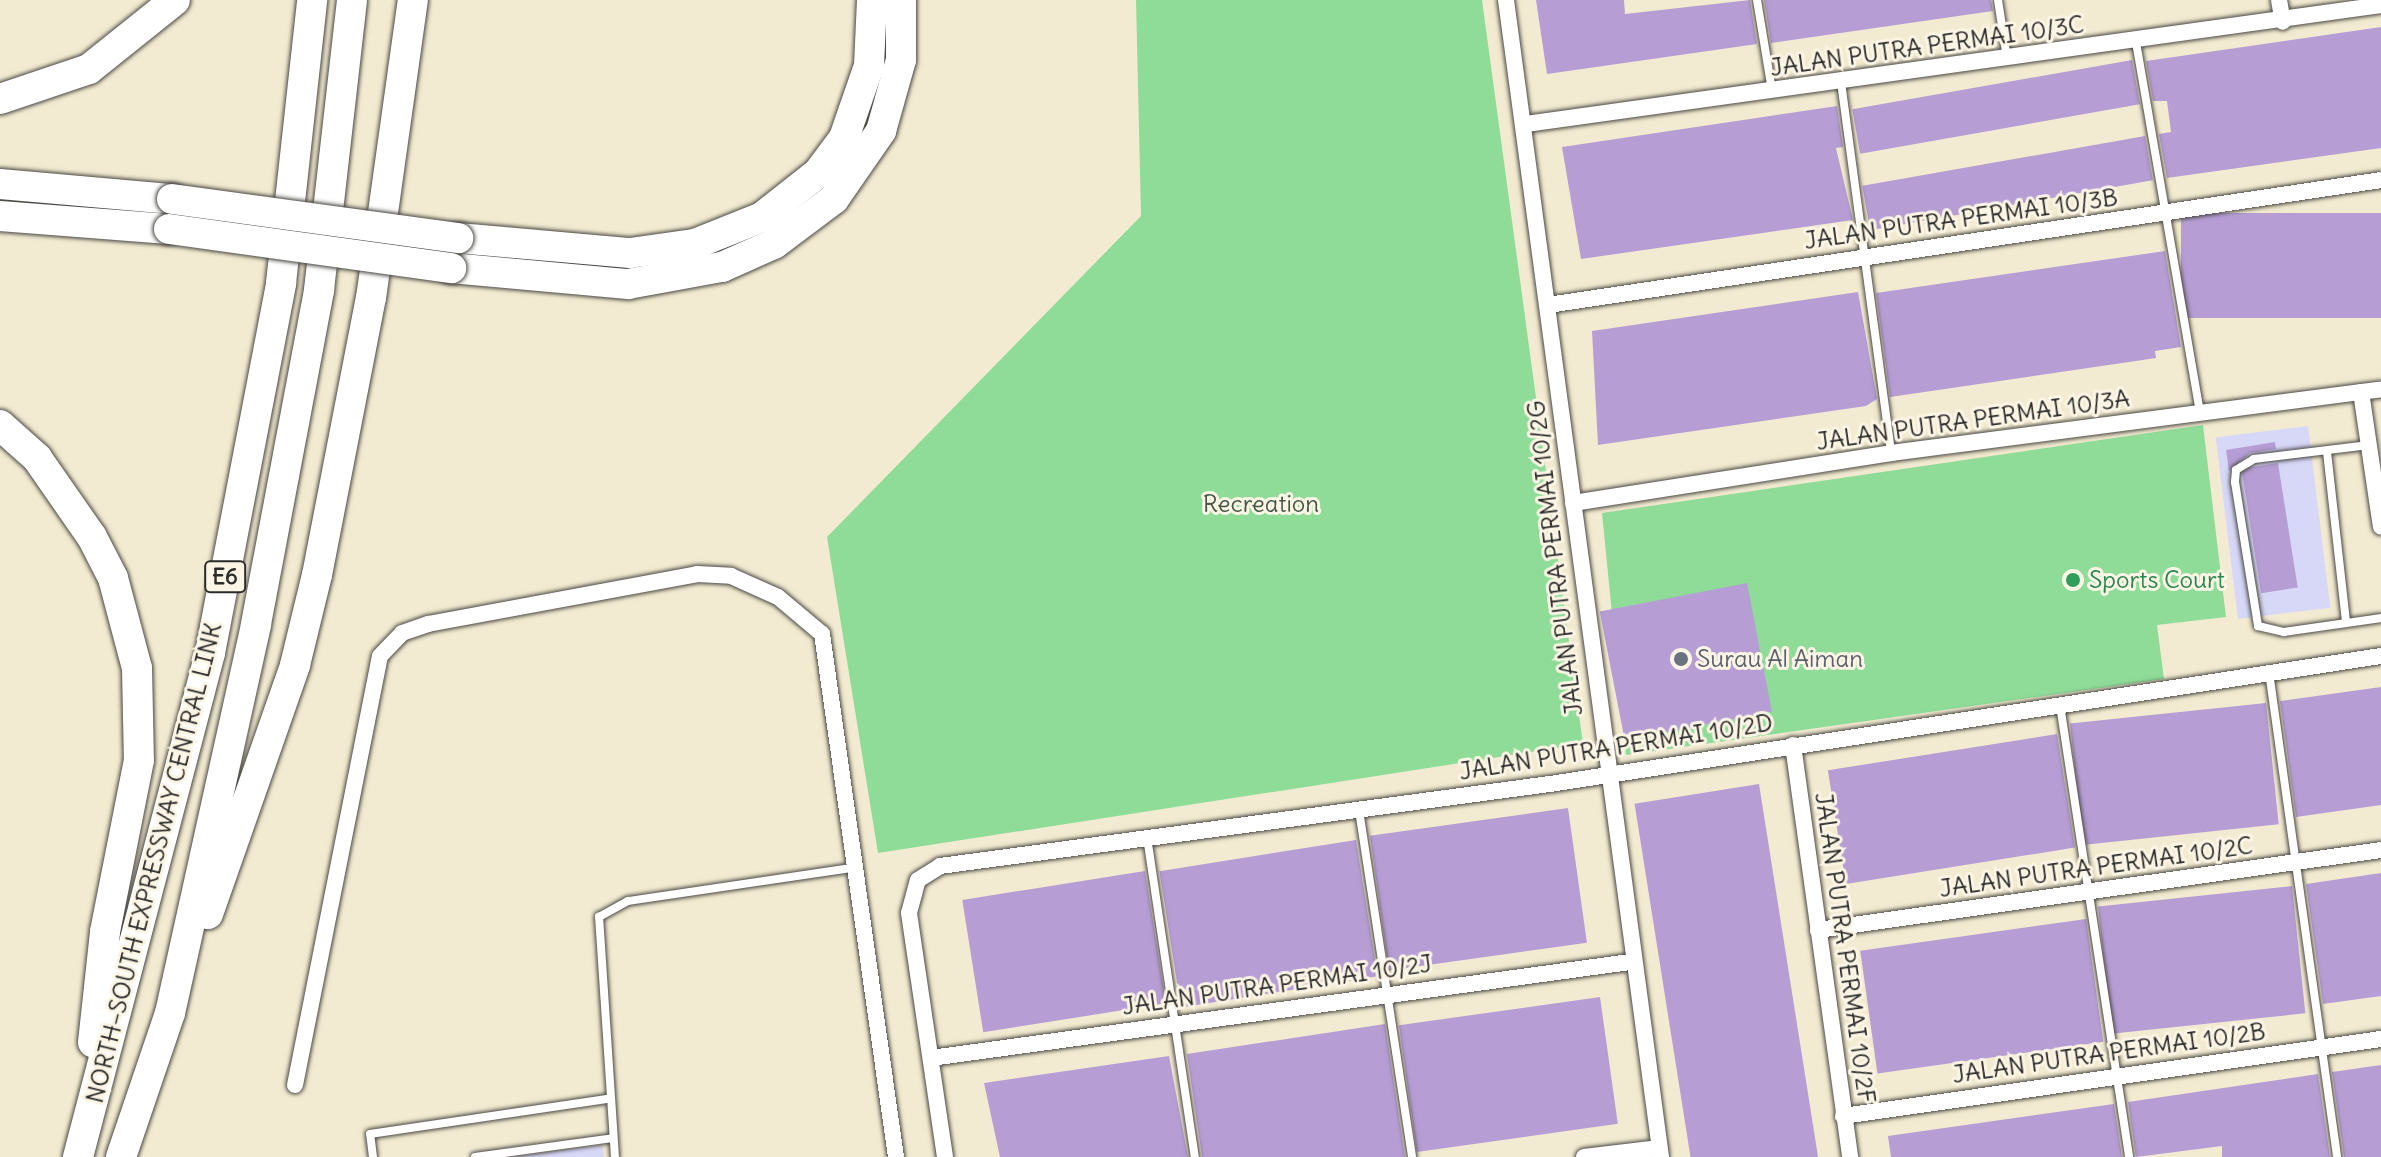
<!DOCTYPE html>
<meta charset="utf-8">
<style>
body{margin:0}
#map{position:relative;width:2381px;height:1157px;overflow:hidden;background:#f3ebd1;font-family:Delius,sans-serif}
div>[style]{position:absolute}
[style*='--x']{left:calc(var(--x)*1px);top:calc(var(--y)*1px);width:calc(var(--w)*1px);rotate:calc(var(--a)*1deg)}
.built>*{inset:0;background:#d7d7f8;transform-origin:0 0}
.green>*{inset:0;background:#8fdc99}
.building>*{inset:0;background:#b69ed5;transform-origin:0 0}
.roads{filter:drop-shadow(0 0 2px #494844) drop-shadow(0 0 2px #494844)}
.service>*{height:8px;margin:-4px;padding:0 4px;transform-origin:4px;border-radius:4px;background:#fff}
.minor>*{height:16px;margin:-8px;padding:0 8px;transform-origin:8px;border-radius:8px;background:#fff}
.motorway>*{height:30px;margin:-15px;padding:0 15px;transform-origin:15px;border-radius:15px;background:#fff}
.bridges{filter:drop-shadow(0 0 2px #494844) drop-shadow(0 0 2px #494844)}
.motorway-bridge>*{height:30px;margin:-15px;padding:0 15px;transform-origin:15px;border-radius:15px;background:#fff}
.dots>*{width:22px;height:22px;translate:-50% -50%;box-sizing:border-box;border:4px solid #fcf5e5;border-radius:50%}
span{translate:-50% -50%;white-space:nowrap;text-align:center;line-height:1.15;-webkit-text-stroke:6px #fcf5e5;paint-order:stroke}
.shield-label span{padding:2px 6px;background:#fcf5e5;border:2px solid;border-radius:6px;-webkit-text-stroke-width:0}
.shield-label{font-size:22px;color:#2b2b2b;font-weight:700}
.street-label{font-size:24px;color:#2b2b2b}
.park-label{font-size:24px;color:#445746}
.leisure-label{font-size:24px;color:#27864d}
.left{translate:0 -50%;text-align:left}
.worship-label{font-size:24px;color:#5b616d}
</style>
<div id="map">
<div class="built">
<div style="left:2308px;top:426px;width:183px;height:93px;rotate:83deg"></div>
<div style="clip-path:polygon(602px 1145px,604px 1157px,512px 1157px)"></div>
</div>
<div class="green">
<div style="clip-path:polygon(1136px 0,1482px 0,1583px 744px,878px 853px,827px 537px,1141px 216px)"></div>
<div style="clip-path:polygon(2203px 425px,2226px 617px,2157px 625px,2164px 679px,1626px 755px,1602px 513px)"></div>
</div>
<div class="building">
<div style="clip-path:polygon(1536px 0,1624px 0,1625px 14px,1750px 0,1757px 44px,1547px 74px)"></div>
<div style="clip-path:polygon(1764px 0,1991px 0,1993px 11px,1771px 43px)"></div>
<div style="clip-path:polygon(2381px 27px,2381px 148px,2167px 178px,2159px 134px,2171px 132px,2167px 101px,2153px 101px,2146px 61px)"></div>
<div style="left:2132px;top:60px;width:45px;height:284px;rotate:80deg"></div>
<div style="clip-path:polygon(1837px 106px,1843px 147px,1836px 148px,1853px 220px,1581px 259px,1562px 147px)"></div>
<div style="left:2145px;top:136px;width:45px;height:287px;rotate:80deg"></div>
<div style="left:2381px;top:213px;width:105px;height:200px;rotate:90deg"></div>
<div style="clip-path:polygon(2165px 251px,2181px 347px,2155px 351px,2156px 358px,1890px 397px,1876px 293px)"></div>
<div style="clip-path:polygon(1858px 292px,1877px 399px,1866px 406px,1598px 445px,1592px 331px)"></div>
<div style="clip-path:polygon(2275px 442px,2276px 449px,2250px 453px,2229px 471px,2226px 450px)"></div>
<div style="left:2278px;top:463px;width:126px;height:37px;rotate:81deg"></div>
<div style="left:1747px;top:583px;width:131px;height:150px;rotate:79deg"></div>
<div style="clip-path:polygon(2381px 687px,2381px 805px,2296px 817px,2280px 701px)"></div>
<div style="left:2266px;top:703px;width:122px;height:197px;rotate:84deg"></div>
<div style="left:2057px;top:734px;width:115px;height:232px;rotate:81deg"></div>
<div style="left:1759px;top:784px;width:378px;height:126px;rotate:81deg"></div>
<div style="left:1568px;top:808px;width:136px;height:200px;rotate:82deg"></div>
<div style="left:1356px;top:840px;width:138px;height:199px;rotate:81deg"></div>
<div style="left:1145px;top:871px;width:134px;height:185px;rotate:81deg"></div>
<div style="clip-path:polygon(2381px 873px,2381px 996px,2323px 1004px,2306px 884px)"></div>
<div style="left:2292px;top:886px;width:128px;height:195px;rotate:84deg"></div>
<div style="left:2086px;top:919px;width:124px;height:228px;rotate:82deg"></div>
<div style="left:1600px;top:997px;width:128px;height:203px;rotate:82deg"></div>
<div style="clip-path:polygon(1385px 1024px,1405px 1157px,1202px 1157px,1187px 1054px)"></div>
<div style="clip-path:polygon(1169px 1056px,1188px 1157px,1000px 1157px,984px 1083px)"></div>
<div style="clip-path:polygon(2381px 1065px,2381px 1157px,2344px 1157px,2332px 1072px)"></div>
<div style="clip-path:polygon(2318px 1074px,2330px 1157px,2222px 1157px,2222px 1146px,2136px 1157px,2128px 1102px)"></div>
<div style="clip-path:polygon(2114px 1104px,2122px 1157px,1891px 1157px,1888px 1136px)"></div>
</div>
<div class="roads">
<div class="service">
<div style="--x:1757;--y:0;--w:92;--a:80.6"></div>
<div style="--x:1998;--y:0;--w:59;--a:81.2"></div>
<div style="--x:2136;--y:42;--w:377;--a:80.2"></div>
<div style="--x:1841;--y:82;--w:374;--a:82.3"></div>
<div style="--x:2369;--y:445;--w:116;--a:173.1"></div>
<div style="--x:2254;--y:459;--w:21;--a:149"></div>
<div style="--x:2236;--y:470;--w:12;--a:95"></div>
<div style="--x:2235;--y:482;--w:146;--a:80.9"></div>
<div style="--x:2258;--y:626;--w:27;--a:13"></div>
<div style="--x:2284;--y:632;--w:98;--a:-8.2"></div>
<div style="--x:2327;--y:452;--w:171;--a:83.6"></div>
<div style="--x:2269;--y:672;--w:490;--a:82"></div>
<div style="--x:2060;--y:705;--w:457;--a:81.3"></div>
<div style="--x:1359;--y:810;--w:351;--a:81.3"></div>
<div style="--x:1147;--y:837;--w:324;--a:81.5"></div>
<div style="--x:373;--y:1157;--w:23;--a:-97"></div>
<div style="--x:370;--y:1134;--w:241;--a:-8.4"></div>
<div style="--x:475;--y:1157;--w:139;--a:-7.8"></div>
<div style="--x:615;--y:1157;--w:241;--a:-93.8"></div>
<div style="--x:599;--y:917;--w:33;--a:-29"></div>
<div style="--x:628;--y:901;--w:232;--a:-8.4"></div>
</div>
<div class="minor">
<div style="--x:1506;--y:0;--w:1167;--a:82.37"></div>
<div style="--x:2279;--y:0;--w:22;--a:80"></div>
<div style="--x:1526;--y:124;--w:863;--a:-7.92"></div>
<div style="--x:1548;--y:305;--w:842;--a:-8.53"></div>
<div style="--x:2361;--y:392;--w:136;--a:81.6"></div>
<div style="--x:1573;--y:503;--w:322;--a:-8.9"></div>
<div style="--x:1891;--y:453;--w:494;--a:-7.4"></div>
<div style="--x:1793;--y:745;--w:416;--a:82.1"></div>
<div style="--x:1818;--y:930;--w:569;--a:-8.09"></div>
<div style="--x:931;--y:1058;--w:706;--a:-7.82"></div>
<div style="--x:295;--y:1085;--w:437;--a:-78.8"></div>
<div style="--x:380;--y:656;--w:32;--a:-46"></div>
<div style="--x:402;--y:633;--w:28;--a:-19"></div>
<div style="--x:428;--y:624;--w:274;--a:-10.5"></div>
<div style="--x:697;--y:574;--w:34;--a:3"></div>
<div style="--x:731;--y:576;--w:51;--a:24.1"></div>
<div style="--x:778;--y:597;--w:57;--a:40.1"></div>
<div style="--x:822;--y:634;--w:528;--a:81.95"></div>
<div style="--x:1843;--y:1116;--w:543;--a:-8.15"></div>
<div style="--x:945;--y:1157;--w:247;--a:-98.4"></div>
<div style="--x:909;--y:913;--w:34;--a:-75"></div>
<div style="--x:918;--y:880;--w:26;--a:-32"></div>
<div style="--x:940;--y:866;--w:615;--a:-7.66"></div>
<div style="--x:1550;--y:784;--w:841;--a:-8.76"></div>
<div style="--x:1584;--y:1157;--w:76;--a:-6.8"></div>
</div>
<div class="motorway">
<div style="--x:0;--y:99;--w:94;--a:-18.6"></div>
<div style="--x:89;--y:69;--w:110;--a:-38.7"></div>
<div style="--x:0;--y:184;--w:173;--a:5"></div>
<div style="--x:0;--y:216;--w:169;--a:4.4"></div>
<div style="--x:458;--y:238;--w:173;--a:5"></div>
<div style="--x:630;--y:253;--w:66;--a:-7.9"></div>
<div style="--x:695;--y:244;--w:72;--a:-21.9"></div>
<div style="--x:762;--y:217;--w:71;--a:-38.2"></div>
<div style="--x:818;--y:173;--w:44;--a:-53.4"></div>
<div style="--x:844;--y:138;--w:76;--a:-70.9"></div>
<div style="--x:869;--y:66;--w:66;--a:-87.4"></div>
<div style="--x:451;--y:268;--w:178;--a:5.2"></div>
<div style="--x:628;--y:284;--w:96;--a:-10.3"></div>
<div style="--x:722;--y:267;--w:57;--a:-23.9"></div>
<div style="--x:774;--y:244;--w:75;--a:-36.9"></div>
<div style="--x:834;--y:199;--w:83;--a:-55.3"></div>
<div style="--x:881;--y:131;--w:74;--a:-74.3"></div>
<div style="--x:901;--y:60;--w:60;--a:-90"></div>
<div style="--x:0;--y:425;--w:50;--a:41.7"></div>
<div style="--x:37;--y:458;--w:96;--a:55.2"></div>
<div style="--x:92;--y:537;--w:46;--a:62.9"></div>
<div style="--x:113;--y:578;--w:93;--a:75.1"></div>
<div style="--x:137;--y:668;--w:92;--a:88.8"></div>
<div style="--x:139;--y:760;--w:175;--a:101.2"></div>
<div style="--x:105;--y:932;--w:111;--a:96.2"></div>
<div style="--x:208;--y:914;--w:264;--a:-70.7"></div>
<div style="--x:295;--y:665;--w:93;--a:-76.3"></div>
<div style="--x:317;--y:575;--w:282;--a:-79"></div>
<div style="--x:371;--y:298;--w:301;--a:-82"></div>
<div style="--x:78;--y:1157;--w:521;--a:-75.32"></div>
<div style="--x:210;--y:653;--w:377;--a:-79.1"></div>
<div style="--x:281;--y:283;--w:285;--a:-83.7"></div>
<div style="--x:121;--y:1157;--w:152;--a:-71.2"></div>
<div style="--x:170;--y:1013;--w:398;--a:-77.5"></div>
<div style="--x:256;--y:624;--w:340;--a:-79.3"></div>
<div style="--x:319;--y:290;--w:292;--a:-83.5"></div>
</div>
</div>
<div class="bridges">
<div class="motorway-bridge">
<div style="--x:172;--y:199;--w:289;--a:7.8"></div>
<div style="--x:169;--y:229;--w:285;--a:7.9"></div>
</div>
</div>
<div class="dots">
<div style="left:2073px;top:580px;background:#2e9e5b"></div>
<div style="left:1681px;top:659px;background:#6b7280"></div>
</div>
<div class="shield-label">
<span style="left:225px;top:577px">E6</span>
</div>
<div class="street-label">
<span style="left:1927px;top:46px;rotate:-8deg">JALAN PUTRA PERMAI 10/3C</span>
<span style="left:1961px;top:219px;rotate:-8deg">JALAN PUTRA PERMAI 10/3B</span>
<span style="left:1973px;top:420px;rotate:-8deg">JALAN PUTRA PERMAI 10/3A</span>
<span style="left:1555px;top:558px;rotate:-97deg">JALAN PUTRA PERMAI 10/2G</span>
<span style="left:1616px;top:747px;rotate:-9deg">JALAN PUTRA PERMAI 10/2D</span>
<span style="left:154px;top:863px;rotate:-76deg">NORTH–SOUTH EXPRESSWAY CENTRAL LINK</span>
<span style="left:2096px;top:867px;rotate:-8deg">JALAN PUTRA PERMAI 10/2C</span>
<span style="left:1845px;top:948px;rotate:82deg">JALAN PUTRA PERMAI 10/2F</span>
<span style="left:1277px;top:985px;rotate:-8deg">JALAN PUTRA PERMAI 10/2J</span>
<span style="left:2109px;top:1053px;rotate:-8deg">JALAN PUTRA PERMAI 10/2B</span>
</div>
<div class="park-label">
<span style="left:1261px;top:504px">Recreation</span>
</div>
<div class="leisure-label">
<span class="left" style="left:2089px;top:580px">Sports Court</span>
</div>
<div class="worship-label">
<span class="left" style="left:1697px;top:659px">Surau Al Aiman</span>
</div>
</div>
